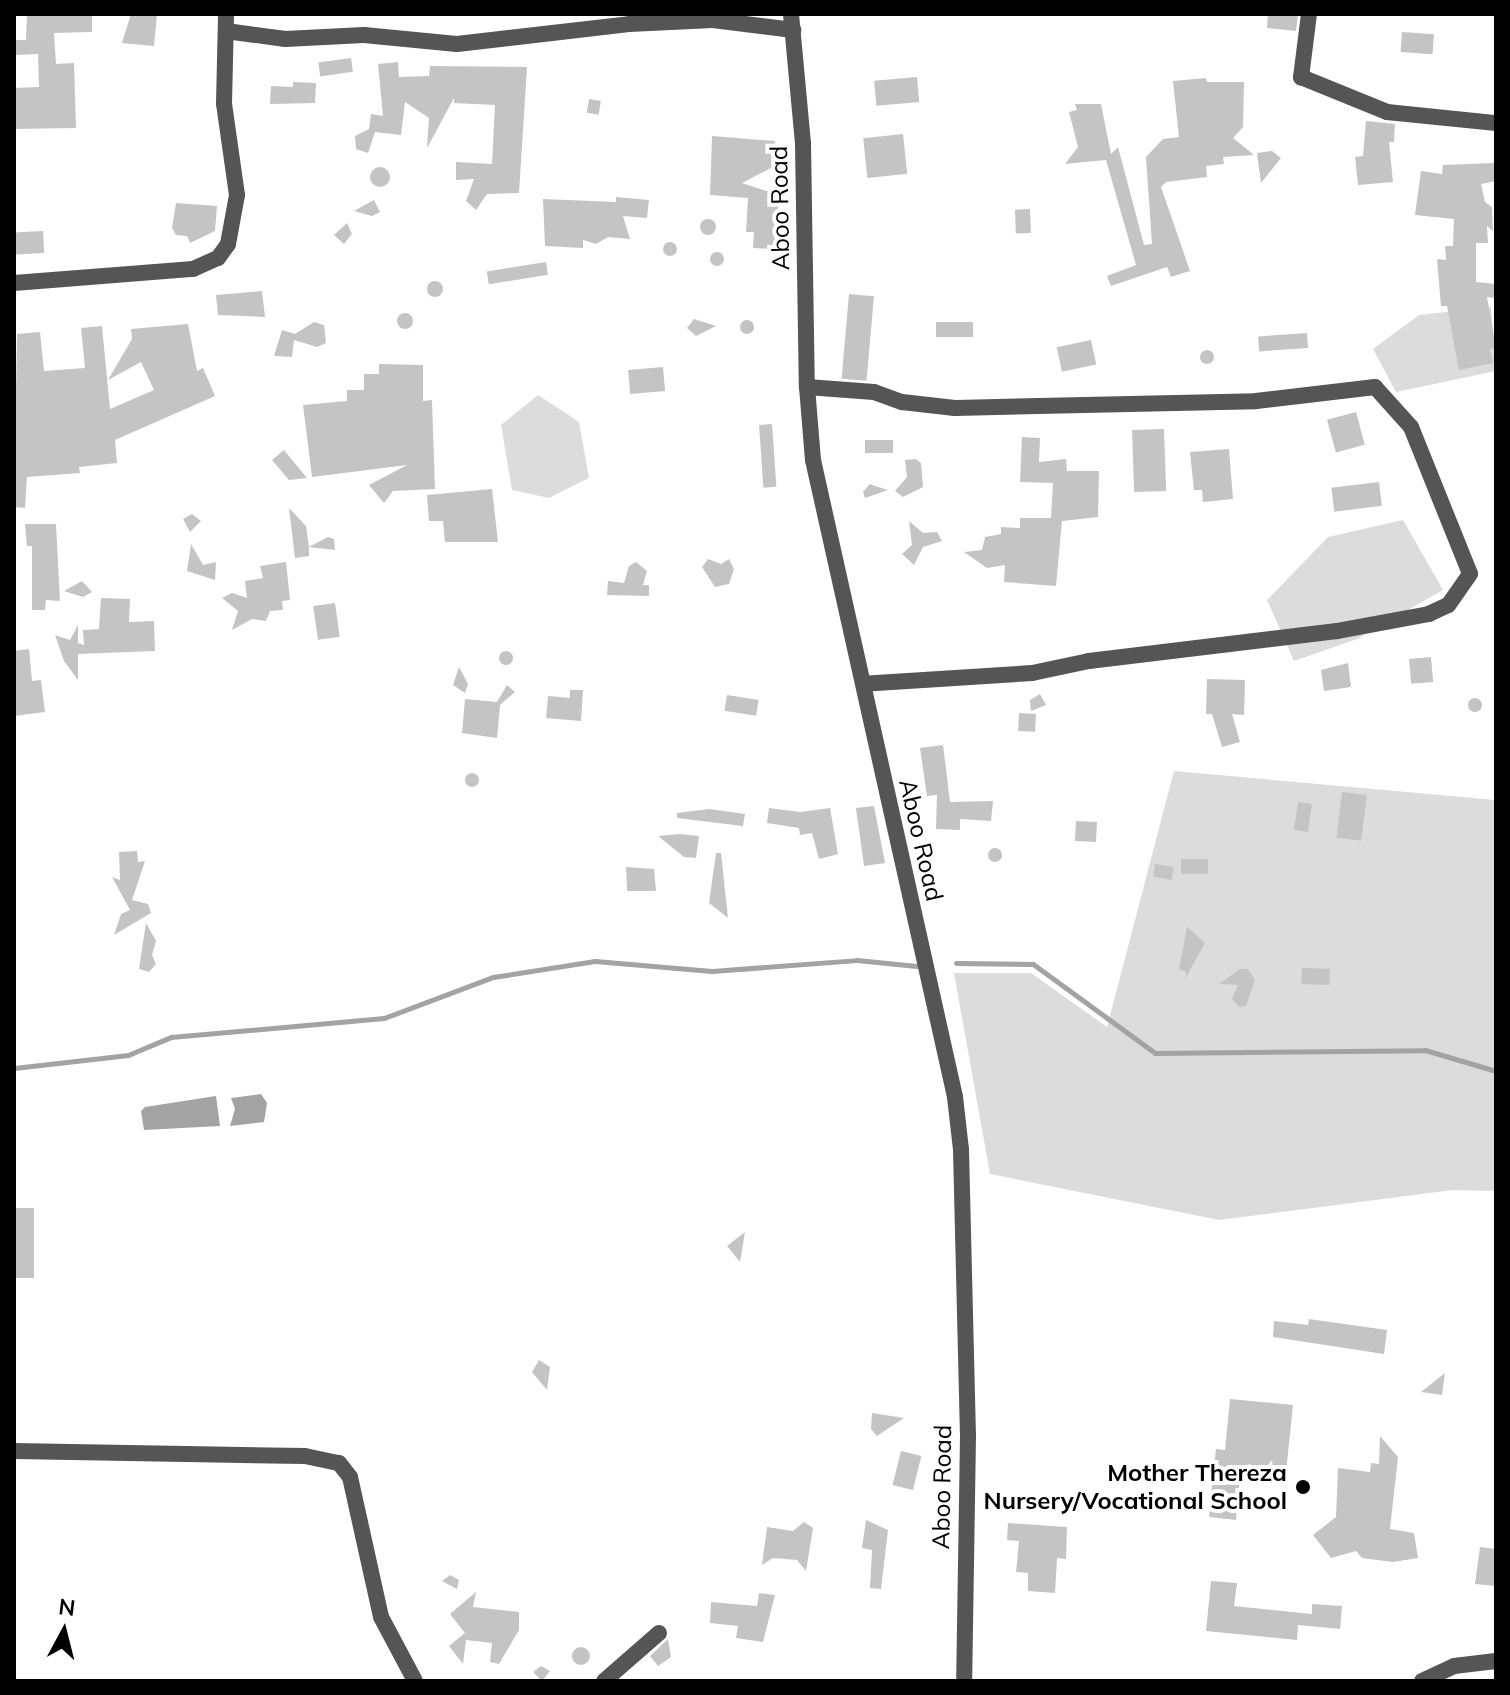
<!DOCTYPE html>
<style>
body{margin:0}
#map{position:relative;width:1510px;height:1695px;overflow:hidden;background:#fff;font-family:Mulish,sans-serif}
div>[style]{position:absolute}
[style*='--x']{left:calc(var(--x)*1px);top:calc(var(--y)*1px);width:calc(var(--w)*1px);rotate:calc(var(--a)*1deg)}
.green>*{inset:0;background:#dcdcdc}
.water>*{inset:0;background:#a3a3a3}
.stream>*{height:5px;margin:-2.5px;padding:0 2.5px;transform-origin:2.5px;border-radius:2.5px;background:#a3a3a3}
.building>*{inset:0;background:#c4c4c4;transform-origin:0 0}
.round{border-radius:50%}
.street>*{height:16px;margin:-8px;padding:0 8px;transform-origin:8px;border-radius:8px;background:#555}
.dots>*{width:22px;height:22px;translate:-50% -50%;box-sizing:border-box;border:4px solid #fff;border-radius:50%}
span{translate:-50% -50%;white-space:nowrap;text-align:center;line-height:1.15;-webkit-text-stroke:8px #fff;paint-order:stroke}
.street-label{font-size:24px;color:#000}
.poi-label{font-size:24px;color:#000;font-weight:700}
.right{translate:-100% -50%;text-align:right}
.frame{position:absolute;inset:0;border:16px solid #000;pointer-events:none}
.north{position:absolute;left:24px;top:1591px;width:80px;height:80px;-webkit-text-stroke:6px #fff;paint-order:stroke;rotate:7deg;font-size:22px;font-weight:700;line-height:32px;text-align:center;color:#000}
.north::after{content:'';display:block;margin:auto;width:28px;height:36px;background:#000;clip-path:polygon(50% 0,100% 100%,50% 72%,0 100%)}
</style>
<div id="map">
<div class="green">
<div style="clip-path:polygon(1491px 307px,1496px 371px,1396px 392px,1373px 349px,1419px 315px)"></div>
<div style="clip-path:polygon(538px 395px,579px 422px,589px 478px,549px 498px,512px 490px,501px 425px)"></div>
<div style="clip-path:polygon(1403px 520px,1443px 590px,1357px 639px,1294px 661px,1267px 600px,1328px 537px)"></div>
<div style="clip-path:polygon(1174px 771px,1496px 800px,1496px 1191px,1453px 1190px,1219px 1220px,990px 1174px,954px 973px,1031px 973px,1107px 1027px)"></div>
</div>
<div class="water">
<div style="clip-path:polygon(261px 1094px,267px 1103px,264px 1122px,230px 1126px,235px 1109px,231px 1098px)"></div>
<div style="clip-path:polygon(216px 1096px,220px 1126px,144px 1130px,141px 1111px,145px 1107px)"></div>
</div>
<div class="stream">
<div style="--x:956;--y:963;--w:77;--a:0.7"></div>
<div style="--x:1033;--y:964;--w:151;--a:36.1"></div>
<div style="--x:1155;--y:1053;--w:270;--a:-0.6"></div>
<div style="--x:1425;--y:1050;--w:74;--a:16.5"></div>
<div style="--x:14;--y:1068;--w:115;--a:-6.5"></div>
<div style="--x:128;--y:1055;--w:47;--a:-22.7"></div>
<div style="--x:171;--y:1037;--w:214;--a:-5.1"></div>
<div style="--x:384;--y:1018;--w:116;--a:-20.6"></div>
<div style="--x:493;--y:977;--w:103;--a:-8.9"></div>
<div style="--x:595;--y:961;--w:117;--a:4.9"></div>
<div style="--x:712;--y:971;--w:145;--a:-4.3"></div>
<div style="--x:857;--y:960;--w:60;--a:5.7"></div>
</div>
<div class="building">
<div style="clip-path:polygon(27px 14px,92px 14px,92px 32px,54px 33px,56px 64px,74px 63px,76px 128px,14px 129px,14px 88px,39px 87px,38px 54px,14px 55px,14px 40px,26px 40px)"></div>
<div style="clip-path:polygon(131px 14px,157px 14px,154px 46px,122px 43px)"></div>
<div style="clip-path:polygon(1268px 14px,1298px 14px,1296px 31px,1267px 28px)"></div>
<div style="left:1402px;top:32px;width:32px;height:20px;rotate:4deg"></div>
<div style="left:351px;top:58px;width:14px;height:33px;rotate:82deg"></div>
<div style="clip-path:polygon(398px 62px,399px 77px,429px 76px,430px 66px,527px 67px,519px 193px,487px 194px,476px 210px,466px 201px,474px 179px,456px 180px,456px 162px,492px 164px,495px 105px,454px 103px,454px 98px,427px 148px,429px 118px,405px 102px,401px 135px,375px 132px,368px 153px,356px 149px,355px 136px,369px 129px,371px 114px,383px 116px,378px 64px)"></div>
<div style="left:917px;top:77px;width:25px;height:43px;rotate:85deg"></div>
<div style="clip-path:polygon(1206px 78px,1207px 82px,1244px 82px,1243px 127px,1233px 138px,1254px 155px,1223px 157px,1224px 164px,1206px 166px,1207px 177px,1166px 182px,1161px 187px,1190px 271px,1171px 277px,1167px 267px,1111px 286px,1107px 276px,1136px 265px,1106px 160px,1065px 164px,1078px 147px,1069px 112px,1077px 110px,1075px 104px,1101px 104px,1111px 154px,1118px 147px,1144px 245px,1152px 244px,1146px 157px,1163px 139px,1179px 137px,1173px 81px)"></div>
<div style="clip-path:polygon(293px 82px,316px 83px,315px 103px,270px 104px,271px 86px,293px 87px)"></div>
<div style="left:589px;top:99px;width:12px;height:14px;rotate:9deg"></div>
<div style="clip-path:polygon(1366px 121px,1395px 124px,1394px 142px,1389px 142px,1393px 182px,1358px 185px,1355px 157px,1363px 156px)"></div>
<div style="left:903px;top:134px;width:40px;height:40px;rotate:84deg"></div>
<div style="clip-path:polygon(712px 136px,775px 141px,771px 168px,742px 183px,779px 195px,776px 249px,753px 248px,754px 232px,746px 232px,748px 198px,710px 195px)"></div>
<div style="clip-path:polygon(1272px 151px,1281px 158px,1261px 183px,1257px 153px)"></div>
<div style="clip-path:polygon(1494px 163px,1496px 181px,1481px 184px,1485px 202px,1492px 207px,1493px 231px,1487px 226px,1488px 243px,1476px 243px,1476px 282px,1496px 284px,1496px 298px,1487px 297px,1496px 348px,1490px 349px,1493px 363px,1459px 370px,1447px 306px,1441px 306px,1437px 259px,1446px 260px,1445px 246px,1453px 246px,1454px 219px,1415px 215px,1421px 171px,1442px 174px,1443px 165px)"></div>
<div class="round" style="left:370px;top:167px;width:20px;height:20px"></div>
<div style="clip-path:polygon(616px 197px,649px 200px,647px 218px,623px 216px,630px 239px,608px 237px,596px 244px,583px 240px,583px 248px,545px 246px,543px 199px,616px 202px)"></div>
<div style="clip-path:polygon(374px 200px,380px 212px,372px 216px,354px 211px)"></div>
<div style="clip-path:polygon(176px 203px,217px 206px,215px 231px,190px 243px,187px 236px,176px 235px,172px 228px)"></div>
<div style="left:1030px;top:209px;width:24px;height:15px;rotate:88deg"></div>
<div class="round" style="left:700px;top:219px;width:16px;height:16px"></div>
<div style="clip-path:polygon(347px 223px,352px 234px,344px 244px,334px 235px)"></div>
<div style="left:43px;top:231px;width:22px;height:29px;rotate:87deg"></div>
<div class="round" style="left:663px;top:242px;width:14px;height:14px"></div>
<div class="round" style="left:710px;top:252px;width:14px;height:14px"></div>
<div style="left:546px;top:262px;width:13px;height:60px;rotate:81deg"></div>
<div class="round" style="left:427px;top:281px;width:16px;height:16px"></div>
<div style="clip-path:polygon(262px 291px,265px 317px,218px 315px,216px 295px)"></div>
<div style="left:849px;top:294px;width:25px;height:85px;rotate:5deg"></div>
<div class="round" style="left:397px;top:313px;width:16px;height:16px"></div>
<div style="clip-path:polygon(694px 319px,716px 326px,696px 336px,687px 328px)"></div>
<div class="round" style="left:740px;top:320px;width:14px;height:14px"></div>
<div style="clip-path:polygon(314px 322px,324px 325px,326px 343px,317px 347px,294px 340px,292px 357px,274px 356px,282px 330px,295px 334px)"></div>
<div style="left:936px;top:322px;width:37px;height:15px"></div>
<div style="clip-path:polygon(188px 324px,197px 371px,203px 368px,215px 396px,115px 440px,117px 463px,79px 467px,80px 473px,27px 477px,25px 508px,14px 507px,17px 334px,40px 332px,44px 371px,85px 368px,81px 328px,102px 326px,110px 409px,154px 390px,141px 362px,108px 380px,132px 339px,131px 329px)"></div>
<div style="left:1307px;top:333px;width:15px;height:49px;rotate:86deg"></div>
<div style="left:1091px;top:340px;width:25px;height:35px;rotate:78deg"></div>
<div class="round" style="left:1200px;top:350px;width:14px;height:14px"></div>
<div style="clip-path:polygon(379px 364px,423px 365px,423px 401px,432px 400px,435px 489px,393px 491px,384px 503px,369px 485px,407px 465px,312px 477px,303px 405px,347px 401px,347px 390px,364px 390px,364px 374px,379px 374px)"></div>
<div style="left:663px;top:367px;width:24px;height:35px;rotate:85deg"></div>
<div style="left:1356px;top:412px;width:34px;height:30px;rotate:75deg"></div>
<div style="left:772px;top:424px;width:63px;height:13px;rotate:86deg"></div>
<div style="left:1164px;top:429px;width:62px;height:32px;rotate:88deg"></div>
<div style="clip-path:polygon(1022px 437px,1040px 438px,1039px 462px,1066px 459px,1067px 471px,1099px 471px,1098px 517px,1062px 521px,1056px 586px,1004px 582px,1005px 565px,987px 568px,964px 552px,982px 550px,985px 537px,1001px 534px,1001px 527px,1020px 528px,1020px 518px,1051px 518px,1053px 483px,1020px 482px)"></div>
<div style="left:893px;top:440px;width:13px;height:28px;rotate:90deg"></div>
<div style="clip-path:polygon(1229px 449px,1233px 499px,1203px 502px,1202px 490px,1194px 490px,1190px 452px)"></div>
<div style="clip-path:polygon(284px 450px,307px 478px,289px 480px,272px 460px)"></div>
<div style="clip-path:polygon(916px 459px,921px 463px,923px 487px,903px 497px,895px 491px,907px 477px,905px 460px)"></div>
<div style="left:1379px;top:482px;width:24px;height:48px;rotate:83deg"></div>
<div style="clip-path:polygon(870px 484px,875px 486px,888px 490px,865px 498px,863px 492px)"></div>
<div style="clip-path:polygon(492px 489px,498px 542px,445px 542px,443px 521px,429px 521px,427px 495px)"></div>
<div style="clip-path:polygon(289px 508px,306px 526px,309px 547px,328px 537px,334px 539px,335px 550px,309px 547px,309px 556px,295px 558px)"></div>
<div style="clip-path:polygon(192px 514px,201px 521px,190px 532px,183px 519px)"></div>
<div style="clip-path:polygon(909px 521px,923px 533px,937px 532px,942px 541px,923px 547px,914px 565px,902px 554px,912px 545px)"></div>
<div style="clip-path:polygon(25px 524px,56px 524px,60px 601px,46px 600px,45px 610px,32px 610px,32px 546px,27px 546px)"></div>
<div style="clip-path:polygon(191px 544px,203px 565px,216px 562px,215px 580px,187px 571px)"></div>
<div style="clip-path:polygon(708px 559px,721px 564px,729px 559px,734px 569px,729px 584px,715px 587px,702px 567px)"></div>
<div style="clip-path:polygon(286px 562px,290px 600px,282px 601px,283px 610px,270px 611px,266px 621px,252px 619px,232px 630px,238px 611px,222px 598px,232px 593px,247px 598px,245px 581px,263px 578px,260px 566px)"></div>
<div style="clip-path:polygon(636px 562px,647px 571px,643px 585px,649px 585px,649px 596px,607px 595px,608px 581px,624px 583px,629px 566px)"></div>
<div style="clip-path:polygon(82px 581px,92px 592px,83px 597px,64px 591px)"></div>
<div style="clip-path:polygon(101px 598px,130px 599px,129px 622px,154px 621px,155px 651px,78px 654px,78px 680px,64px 661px,55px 635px,70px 640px,78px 625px,78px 643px,84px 645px,83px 630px,99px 629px)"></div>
<div style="left:335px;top:603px;width:34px;height:22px;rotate:82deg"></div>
<div style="clip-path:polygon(29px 649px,32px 681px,41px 680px,45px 712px,14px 716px,14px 651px)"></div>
<div class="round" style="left:499px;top:651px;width:14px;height:14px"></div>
<div style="left:1431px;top:657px;width:25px;height:22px;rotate:85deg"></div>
<div style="clip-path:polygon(1348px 663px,1351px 687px,1324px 691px,1321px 670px)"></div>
<div style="clip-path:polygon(459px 667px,468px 684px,465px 693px,453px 685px)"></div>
<div style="clip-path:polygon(1207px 679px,1245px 680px,1244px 715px,1232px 714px,1240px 742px,1222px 747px,1212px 714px,1206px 714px)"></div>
<div style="clip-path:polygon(507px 685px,515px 692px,500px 705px,497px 738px,462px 733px,465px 699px,497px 702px)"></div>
<div style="clip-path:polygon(570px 690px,583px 690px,581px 721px,546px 718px,548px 696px,570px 698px)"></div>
<div style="clip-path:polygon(1040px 694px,1046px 705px,1031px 711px,1030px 700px)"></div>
<div style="left:727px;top:695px;width:32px;height:16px;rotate:9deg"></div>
<div class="round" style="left:1468px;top:698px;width:14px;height:14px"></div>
<div style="left:1019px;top:713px;width:17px;height:18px;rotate:3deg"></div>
<div style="clip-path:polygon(943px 745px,950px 802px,993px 801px,991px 821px,960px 819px,960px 830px,936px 829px,937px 795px,927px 796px,920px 748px)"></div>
<div class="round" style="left:465px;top:773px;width:14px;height:14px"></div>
<div style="left:1342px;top:792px;width:25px;height:46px;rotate:7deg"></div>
<div style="left:1298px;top:802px;width:14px;height:28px;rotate:8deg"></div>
<div style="clip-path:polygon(874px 806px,885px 863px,864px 866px,856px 808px)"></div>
<div style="clip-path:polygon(769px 808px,800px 812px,830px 808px,838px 854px,819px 859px,812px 833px,800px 835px,799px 828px,767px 823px)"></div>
<div style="clip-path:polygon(709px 809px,745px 814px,743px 826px,677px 818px,677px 813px)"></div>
<div style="left:1076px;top:821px;width:21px;height:20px;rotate:3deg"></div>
<div style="clip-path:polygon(680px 834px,699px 836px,696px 858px,684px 857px,658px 836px)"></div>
<div class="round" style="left:988px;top:848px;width:14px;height:14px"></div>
<div style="clip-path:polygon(137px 851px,138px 862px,145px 861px,132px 900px,148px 904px,151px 913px,114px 935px,121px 914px,130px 910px,112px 877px,120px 880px,119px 852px)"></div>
<div style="clip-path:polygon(716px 853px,721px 853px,728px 918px,709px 903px)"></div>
<div style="left:1181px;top:859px;width:27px;height:15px"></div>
<div style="left:1155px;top:864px;width:19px;height:13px;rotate:9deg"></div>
<div style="clip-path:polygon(626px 867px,654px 869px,656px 891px,627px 891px)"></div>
<div style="clip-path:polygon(146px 923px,156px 941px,152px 955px,156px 964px,149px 972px,139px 969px)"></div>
<div style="clip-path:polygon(1187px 927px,1205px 943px,1185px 979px,1186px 972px,1179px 969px)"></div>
<div style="left:1302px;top:968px;width:28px;height:16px;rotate:2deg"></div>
<div style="clip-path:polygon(1240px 969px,1248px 969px,1255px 980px,1246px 1006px,1239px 1007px,1232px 999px,1238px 985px,1219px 984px)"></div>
<div style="left:14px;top:1208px;width:20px;height:70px"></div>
<div style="clip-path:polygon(745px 1232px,740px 1262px,727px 1246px)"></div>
<div style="clip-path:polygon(1309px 1319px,1387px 1330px,1384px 1354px,1273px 1337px,1274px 1321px,1308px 1325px)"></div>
<div style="clip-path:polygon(539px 1360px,550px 1367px,547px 1390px,532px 1372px)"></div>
<div style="clip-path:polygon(1445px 1373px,1442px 1395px,1421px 1392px)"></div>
<div style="clip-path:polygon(1230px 1399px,1293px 1405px,1285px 1482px,1240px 1477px,1236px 1520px,1209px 1517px,1216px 1449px,1225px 1450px)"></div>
<div style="clip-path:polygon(872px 1413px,904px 1418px,877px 1436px,871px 1429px)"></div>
<div style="clip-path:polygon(1380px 1436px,1398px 1457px,1390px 1529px,1414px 1533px,1418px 1558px,1393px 1562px,1362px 1558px,1356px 1551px,1331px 1558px,1313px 1535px,1336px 1517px,1338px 1468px,1370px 1472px,1371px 1463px,1379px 1464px)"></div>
<div style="left:901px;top:1451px;width:21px;height:35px;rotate:14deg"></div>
<div style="clip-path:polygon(866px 1520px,888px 1530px,881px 1589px,870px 1588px,872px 1550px,862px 1548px)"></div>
<div style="clip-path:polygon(804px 1522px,813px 1528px,806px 1571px,797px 1560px,773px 1558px,762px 1565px,767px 1527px,793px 1531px)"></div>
<div style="clip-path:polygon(1008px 1523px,1067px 1527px,1066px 1559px,1057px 1558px,1055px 1593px,1028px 1591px,1028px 1573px,1016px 1572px,1019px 1541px,1007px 1540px)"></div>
<div style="clip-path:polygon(1480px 1547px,1496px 1549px,1496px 1586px,1475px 1584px)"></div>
<div style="clip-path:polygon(450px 1575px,459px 1580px,457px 1589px,442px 1581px)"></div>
<div style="clip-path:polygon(1211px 1581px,1237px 1583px,1234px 1606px,1312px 1614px,1312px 1604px,1342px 1606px,1340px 1629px,1298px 1625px,1297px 1640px,1206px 1631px)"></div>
<div style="clip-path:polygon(476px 1592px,473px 1607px,519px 1612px,519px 1630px,499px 1664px,490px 1662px,492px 1643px,466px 1640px,463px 1664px,449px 1646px,465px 1633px,450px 1614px)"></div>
<div style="clip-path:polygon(759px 1593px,775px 1595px,763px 1642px,736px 1638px,738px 1626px,710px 1623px,711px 1602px,757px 1606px)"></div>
<div style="clip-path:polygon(668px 1639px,671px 1657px,658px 1666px,650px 1656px)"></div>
<div class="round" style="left:572px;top:1647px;width:18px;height:18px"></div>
<div style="clip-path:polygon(541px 1666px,550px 1671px,542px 1681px,533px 1672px)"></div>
</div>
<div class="street">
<div style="--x:791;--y:14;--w:130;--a:84.7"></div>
<div style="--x:803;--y:143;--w:244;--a:89.1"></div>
<div style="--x:807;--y:387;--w:73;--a:85.3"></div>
<div style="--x:813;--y:460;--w:653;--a:77.43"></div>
<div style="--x:955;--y:1097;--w:53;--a:83.5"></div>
<div style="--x:961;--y:1150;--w:286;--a:88.6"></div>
<div style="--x:968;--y:1436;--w:245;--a:90.9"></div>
<div style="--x:1309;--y:14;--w:64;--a:97.2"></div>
<div style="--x:1301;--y:77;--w:93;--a:22.1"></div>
<div style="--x:1387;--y:112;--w:110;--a:5.8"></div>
<div style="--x:226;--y:31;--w:60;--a:7.7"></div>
<div style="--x:285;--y:39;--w:79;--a:-2.9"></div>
<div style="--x:364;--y:35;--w:93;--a:5.5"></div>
<div style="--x:457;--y:44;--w:173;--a:-6.6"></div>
<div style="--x:629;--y:24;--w:84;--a:-2.7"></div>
<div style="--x:713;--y:20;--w:81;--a:7.1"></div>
<div style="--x:14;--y:283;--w:180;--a:-4.5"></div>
<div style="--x:193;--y:269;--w:27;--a:-24"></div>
<div style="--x:218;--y:258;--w:17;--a:-54"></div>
<div style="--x:228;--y:244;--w:50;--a:-79.6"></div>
<div style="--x:237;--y:195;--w:92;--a:-98.1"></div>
<div style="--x:224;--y:104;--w:90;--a:-88.7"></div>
<div style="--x:807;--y:387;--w:67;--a:4.3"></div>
<div style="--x:874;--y:392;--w:30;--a:20"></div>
<div style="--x:902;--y:402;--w:53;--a:6.5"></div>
<div style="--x:955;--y:408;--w:301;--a:-1.3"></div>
<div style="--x:1256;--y:401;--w:120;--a:-6.7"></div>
<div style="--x:1375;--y:387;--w:54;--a:48"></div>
<div style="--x:1411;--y:427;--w:158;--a:68.1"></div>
<div style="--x:1470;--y:574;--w:38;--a:125"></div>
<div style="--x:1448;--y:605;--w:21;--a:155"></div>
<div style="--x:1429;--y:614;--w:94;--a:169.5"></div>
<div style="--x:1337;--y:631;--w:250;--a:173.1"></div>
<div style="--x:1089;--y:661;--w:58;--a:168.1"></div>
<div style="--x:1032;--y:673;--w:168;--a:176.3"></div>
<div style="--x:14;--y:1451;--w:291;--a:1"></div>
<div style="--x:305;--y:1456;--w:35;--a:12"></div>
<div style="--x:339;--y:1463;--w:18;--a:52"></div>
<div style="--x:350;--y:1477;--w:143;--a:77.5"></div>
<div style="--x:381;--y:1617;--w:72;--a:62"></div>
<div style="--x:604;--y:1681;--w:73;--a:-41.1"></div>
<div style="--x:1422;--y:1681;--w:35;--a:-25"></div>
<div style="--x:1454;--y:1666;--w:42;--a:-6.8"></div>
</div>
<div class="dots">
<div style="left:1303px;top:1487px;background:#000"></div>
</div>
<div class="street-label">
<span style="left:780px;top:208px;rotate:-91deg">Aboo Road</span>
<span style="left:921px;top:840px;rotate:77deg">Aboo Road</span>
<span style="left:942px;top:1487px;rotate:-89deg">Aboo Road</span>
</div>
<div class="poi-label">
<span class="right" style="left:1287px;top:1487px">Mother Thereza<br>Nursery/Vocational School</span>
</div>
<div class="frame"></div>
<div class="north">N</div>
</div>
